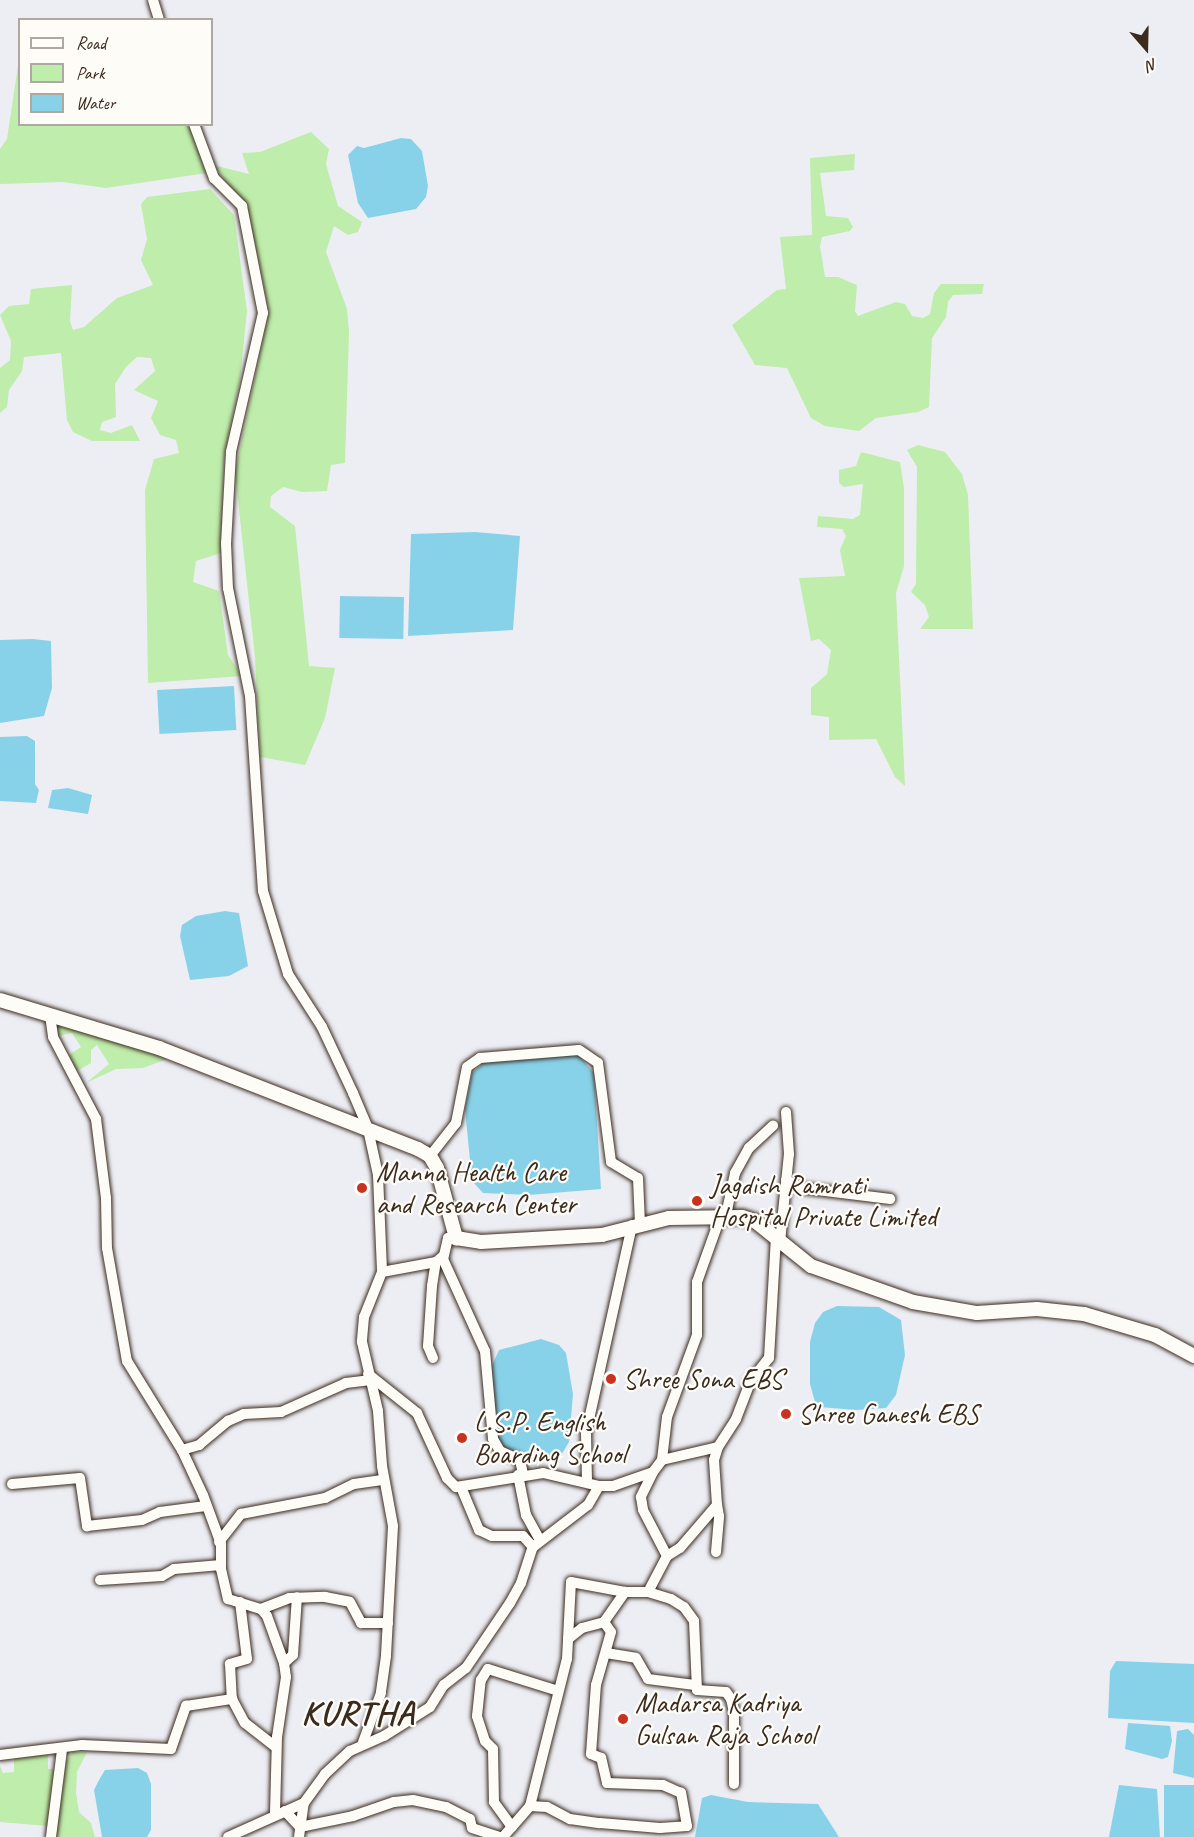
<!DOCTYPE html>
<style>
body{margin:0}
#map{position:relative;width:1194px;height:1837px;overflow:hidden;background:#edeef4;font-family:Caveat,sans-serif}
div>[style]{position:absolute}
[style*='--x']{left:calc(var(--x)*1px);top:calc(var(--y)*1px);width:calc(var(--w)*1px);rotate:calc(var(--a)*1deg)}
.green>*{inset:0;background:#bfedab}
.water>*{inset:0;background:#88d2e9;transform-origin:0 0}
.roads{filter:drop-shadow(0 0 2px #3b2a1e) drop-shadow(0 0 2px #3b2a1e)}
.minor>*{height:10px;margin:-5px;padding:0 5px;transform-origin:5px;border-radius:5px;background:#fdfcf7}
.major>*{height:14px;margin:-7px;padding:0 7px;transform-origin:7px;border-radius:7px;background:#fdfcf7}
.dots>*{width:16px;height:16px;translate:-50% -50%;box-sizing:border-box;border:3px solid #fdfcf7;border-radius:50%}
span{translate:-50% -50%;white-space:nowrap;text-align:center;line-height:1.15;-webkit-text-stroke:4.5px #fdfcf7;paint-order:stroke}
.poi-label{font-size:28px;color:#3b2a1e}
.left{translate:0 -50%;text-align:left}
.district-label{font-size:34px;color:#3b2a1e;font-weight:700;letter-spacing:1.5px}
.legend{position:absolute;left:18px;top:18px;width:195px;height:108px;box-sizing:border-box;background:#fdfcf7;border:2px solid #afa8a0;margin:0;padding:8px 10px;list-style:none;font-size:18px;color:#3b2a1e}
.legend li{display:flex;align-items:center;gap:12px;height:30px}
.legend b{width:30px;border:2px solid #afa8a0}
.north{position:absolute;left:1116px;top:18px;width:60px;height:60px;-webkit-text-stroke:4px #fdfcf7;paint-order:stroke;rotate:160deg;font-size:16px;font-weight:700;line-height:24px;text-align:center;color:#3b2a1e}
.north::after{content:'';display:block;margin:auto;width:21px;height:27px;background:#3b2a1e;clip-path:polygon(50% 0,100% 100%,50% 72%,0 100%)}
</style>
<div id="map">
<div class="green">
<div style="clip-path:polygon(19px 59px,20px 124px,190px 125px,207px 173px,106px 188px,62px 182px,0 184px,0 149px,7px 139px)"></div>
<div style="clip-path:polygon(311px 132px,329px 149px,326px 164px,338px 206px,362px 222px,358px 232px,348px 235px,334px 226px,326px 252px,347px 309px,349px 332px,345px 463px,331px 465px,327px 491px,302px 492px,283px 487px,271px 496px,270px 507px,295px 526px,309px 666px,335px 668px,325px 718px,305px 765px,260px 757px,255px 657px,235px 473px,269px 311px,247px 207px,213px 165px,249px 174px,242px 153px,260px 152px)"></div>
<div style="clip-path:polygon(855px 154px,854px 170px,820px 173px,826px 216px,848px 218px,853px 227px,850px 231px,822px 237px,820px 246px,825px 277px,838px 277px,857px 285px,855px 311px,858px 316px,896px 302px,905px 304px,912px 316px,923px 318px,930px 314px,934px 293px,941px 284px,984px 284px,982px 294px,953px 295px,948px 302px,946px 317px,932px 338px,929px 407px,918px 412px,876px 418px,859px 431px,825px 426px,811px 418px,787px 368px,755px 365px,732px 325px,777px 290px,786px 289px,780px 237px,812px 235px,810px 158px)"></div>
<div style="clip-path:polygon(210px 189px,234px 215px,247px 311px,240px 379px,224px 460px,221px 553px,196px 561px,193px 582px,219px 591px,228px 655px,242px 676px,148px 683px,145px 490px,154px 459px,179px 453px,176px 440px,160px 435px,151px 418px,158px 401px,134px 390px,155px 371px,151px 358px,137px 357px,126px 367px,115px 384px,116px 417px,102px 422px,100px 430px,111px 433px,132px 425px,140px 441px,92px 441px,73px 432px,67px 420px,61px 353px,24px 357px,22px 371px,9px 390px,7px 407px,0 413px,0 368px,10px 360px,11px 341px,0 315px,9px 306px,29px 304px,31px 289px,72px 285px,70px 321px,73px 330px,84px 327px,117px 298px,153px 285px,141px 260px,147px 239px,141px 204px,147px 197px)"></div>
<div style="clip-path:polygon(918px 445px,945px 452px,962px 474px,968px 495px,973px 629px,920px 629px,929px 617px,925px 605px,911px 592px,916px 584px,917px 467px,907px 450px)"></div>
<div style="clip-path:polygon(861px 452px,900px 462px,904px 488px,904px 566px,896px 593px,905px 786px,895px 777px,876px 739px,829px 740px,829px 717px,811px 715px,811px 688px,827px 674px,831px 650px,819px 639px,811px 641px,799px 578px,845px 576px,840px 550px,846px 536px,842px 529px,817px 527px,818px 516px,853px 519px,860px 515px,863px 484px,844px 487px,839px 483px,839px 470px,856px 466px)"></div>
<div style="clip-path:polygon(55px 1020px,175px 1056px,143px 1068px,116px 1069px,86px 1083px,109px 1064px,97px 1045px,91px 1050px,91px 1063px,77px 1071px,66px 1057px,81px 1047px,72px 1033px,52px 1037px)"></div>
<div style="clip-path:polygon(73px 1752px,87px 1752px,77px 1772px,76px 1793px,79px 1812px,91px 1823px,95px 1837px,54px 1837px,66px 1762px)"></div>
<div style="clip-path:polygon(48px 1754px,48px 1769px,58px 1769px,47px 1826px,0 1822px,0 1766px,3px 1773px,14px 1772px,14px 1757px)"></div>
</div>
<div class="water">
<div style="clip-path:polygon(401px 138px,411px 139px,422px 151px,428px 186px,426px 197px,416px 209px,368px 218px,358px 203px,348px 155px,357px 146px,364px 148px)"></div>
<div style="clip-path:polygon(475px 532px,520px 536px,513px 630px,408px 636px,411px 534px)"></div>
<div style="left:404px;top:597px;width:42px;height:64px;rotate:91deg"></div>
<div style="clip-path:polygon(33px 639px,51px 641px,52px 688px,44px 716px,0 723px,0 640px)"></div>
<div style="left:234px;top:686px;width:44px;height:77px;rotate:87deg"></div>
<div style="clip-path:polygon(27px 736px,35px 741px,35px 784px,39px 790px,36px 803px,0 801px,0 737px)"></div>
<div style="clip-path:polygon(68px 788px,92px 795px,88px 814px,48px 808px,52px 790px)"></div>
<div style="clip-path:polygon(225px 911px,239px 913px,248px 966px,229px 976px,190px 980px,180px 936px,182px 925px,196px 916px)"></div>
<div style="clip-path:polygon(560px 1055px,579px 1056px,594px 1073px,601px 1189px,529px 1195px,483px 1193px,472px 1181px,465px 1109px,472px 1073px,486px 1061px)"></div>
<div style="clip-path:polygon(837px 1306px,879px 1307px,901px 1320px,905px 1355px,896px 1395px,886px 1408px,856px 1410px,819px 1407px,815px 1402px,810px 1384px,810px 1342px,815px 1323px,823px 1312px)"></div>
<div style="clip-path:polygon(541px 1339px,559px 1345px,566px 1353px,573px 1394px,569px 1442px,563px 1452px,555px 1458px,538px 1461px,498px 1445px,490px 1370px,499px 1350px)"></div>
<div style="clip-path:polygon(1116px 1661px,1194px 1664px,1194px 1723px,1108px 1718px,1110px 1671px)"></div>
<div style="clip-path:polygon(1128px 1723px,1170px 1726px,1172px 1741px,1168px 1757px,1162px 1759px,1125px 1749px)"></div>
<div style="clip-path:polygon(1188px 1729px,1194px 1735px,1194px 1778px,1173px 1773px,1177px 1731px)"></div>
<div style="clip-path:polygon(138px 1768px,147px 1773px,151px 1784px,151px 1830px,147px 1837px,102px 1837px,94px 1790px,99px 1780px,105px 1770px)"></div>
<div style="clip-path:polygon(1119px 1785px,1157px 1789px,1160px 1837px,1109px 1837px)"></div>
<div style="left:1194px;top:1785px;width:52px;height:30px;rotate:90deg"></div>
<div style="clip-path:polygon(711px 1795px,748px 1802px,818px 1804px,839px 1837px,695px 1837px,702px 1798px)"></div>
</div>
<div class="roads">
<div class="minor">
<div style="--x:153;--y:0;--w:21;--a:73"></div>
<div style="--x:194;--y:124;--w:58;--a:69.7"></div>
<div style="--x:214;--y:178;--w:40;--a:45"></div>
<div style="--x:242;--y:206;--w:109;--a:78.9"></div>
<div style="--x:263;--y:313;--w:143;--a:103"></div>
<div style="--x:231;--y:452;--w:91;--a:93.1"></div>
<div style="--x:226;--y:543;--w:45;--a:87.5"></div>
<div style="--x:228;--y:588;--w:110;--a:78.5"></div>
<div style="--x:250;--y:696;--w:195;--a:86.2"></div>
<div style="--x:263;--y:891;--w:87;--a:73.2"></div>
<div style="--x:288;--y:974;--w:63;--a:57.3"></div>
<div style="--x:322;--y:1027;--w:73;--a:64.8"></div>
<div style="--x:353;--y:1093;--w:39;--a:67"></div>
<div style="--x:368;--y:1129;--w:47;--a:77.7"></div>
<div style="--x:378;--y:1175;--w:97;--a:87.6"></div>
<div style="--x:382;--y:1272;--w:48;--a:111.8"></div>
<div style="--x:364;--y:1317;--w:25;--a:95"></div>
<div style="--x:362;--y:1342;--w:71;--a:76.9"></div>
<div style="--x:378;--y:1411;--w:55;--a:85.8"></div>
<div style="--x:382;--y:1466;--w:61;--a:79.6"></div>
<div style="--x:393;--y:1526;--w:130;--a:93.1"></div>
<div style="--x:386;--y:1656;--w:37;--a:98"></div>
<div style="--x:381;--y:1693;--w:55;--a:110.1"></div>
<div style="--x:50;--y:1015;--w:22;--a:82"></div>
<div style="--x:53;--y:1037;--w:93;--a:62.3"></div>
<div style="--x:96;--y:1119;--w:80;--a:82.8"></div>
<div style="--x:106;--y:1198;--w:50;--a:88.9"></div>
<div style="--x:107;--y:1248;--w:115;--a:80"></div>
<div style="--x:127;--y:1361;--w:105;--a:58.3"></div>
<div style="--x:182;--y:1450;--w:50;--a:65"></div>
<div style="--x:203;--y:1495;--w:52;--a:69.8"></div>
<div style="--x:221;--y:1544;--w:25;--a:90"></div>
<div style="--x:221;--y:1569;--w:31;--a:77"></div>
<div style="--x:228;--y:1599;--w:34;--a:17"></div>
<div style="--x:261;--y:1609;--w:9;--a:49"></div>
<div style="--x:267;--y:1616;--w:50;--a:70.1"></div>
<div style="--x:284;--y:1663;--w:14;--a:82"></div>
<div style="--x:286;--y:1677;--w:61;--a:98.5"></div>
<div style="--x:277;--y:1737;--w:78;--a:91.5"></div>
<div style="--x:430;--y:1156;--w:42;--a:-51.8"></div>
<div style="--x:456;--y:1123;--w:57;--a:-78.9"></div>
<div style="--x:467;--y:1067;--w:16;--a:-35"></div>
<div style="--x:480;--y:1058;--w:99;--a:-4.6"></div>
<div style="--x:579;--y:1050;--w:23;--a:34"></div>
<div style="--x:598;--y:1063;--w:100;--a:82.5"></div>
<div style="--x:611;--y:1162;--w:31;--a:31"></div>
<div style="--x:638;--y:1178;--w:45;--a:87.5"></div>
<div style="--x:786;--y:1180;--w:17;--a:28"></div>
<div style="--x:801;--y:1188;--w:90;--a:7"></div>
<div style="--x:726;--y:1215;--w:43;--a:-77.9"></div>
<div style="--x:735;--y:1173;--w:29;--a:-61"></div>
<div style="--x:749;--y:1148;--w:33;--a:-43"></div>
<div style="--x:456;--y:1238;--w:8;--a:180"></div>
<div style="--x:448;--y:1238;--w:22;--a:103"></div>
<div style="--x:443;--y:1259;--w:101;--a:65.5"></div>
<div style="--x:485;--y:1351;--w:88;--a:84.8"></div>
<div style="--x:493;--y:1439;--w:14;--a:60"></div>
<div style="--x:500;--y:1451;--w:22;--a:24"></div>
<div style="--x:520;--y:1460;--w:14;--a:78"></div>
<div style="--x:780;--y:1242;--w:88;--a:-84.2"></div>
<div style="--x:789;--y:1154;--w:42;--a:-94.1"></div>
<div style="--x:382;--y:1272;--w:55;--a:-10.5"></div>
<div style="--x:433;--y:1358;--w:13;--a:-113"></div>
<div style="--x:428;--y:1346;--w:60;--a:-86.2"></div>
<div style="--x:432;--y:1286;--w:24;--a:-81"></div>
<div style="--x:436;--y:1262;--w:8;--a:-40"></div>
<div style="--x:368;--y:1374;--w:63;--a:38.5"></div>
<div style="--x:417;--y:1413;--w:72;--a:65.2"></div>
<div style="--x:447;--y:1478;--w:13;--a:45"></div>
<div style="--x:456;--y:1487;--w:88;--a:-9.1"></div>
<div style="--x:543;--y:1473;--w:57;--a:13.1"></div>
<div style="--x:599;--y:1486;--w:14;--a:0"></div>
<div style="--x:613;--y:1486;--w:42;--a:-19.3"></div>
<div style="--x:653;--y:1472;--w:15;--a:-53"></div>
<div style="--x:662;--y:1460;--w:43;--a:-83.4"></div>
<div style="--x:667;--y:1417;--w:87;--a:-69.9"></div>
<div style="--x:697;--y:1335;--w:53;--a:-90"></div>
<div style="--x:697;--y:1282;--w:71;--a:-70.3"></div>
<div style="--x:182;--y:1450;--w:18;--a:-16"></div>
<div style="--x:199;--y:1445;--w:38;--a:-40"></div>
<div style="--x:228;--y:1421;--w:17;--a:-24"></div>
<div style="--x:244;--y:1414;--w:37;--a:-3"></div>
<div style="--x:281;--y:1412;--w:71;--a:-24"></div>
<div style="--x:346;--y:1383;--w:25;--a:-7"></div>
<div style="--x:662;--y:1460;--w:57;--a:-13.1"></div>
<div style="--x:718;--y:1447;--w:33;--a:-57"></div>
<div style="--x:736;--y:1419;--w:40;--a:-69"></div>
<div style="--x:750;--y:1382;--w:31;--a:-52"></div>
<div style="--x:769;--y:1358;--w:121;--a:-86.7"></div>
<div style="--x:653;--y:1472;--w:28;--a:116"></div>
<div style="--x:641;--y:1497;--w:13;--a:81"></div>
<div style="--x:643;--y:1510;--w:52;--a:62.4"></div>
<div style="--x:518;--y:1475;--w:41;--a:78.7"></div>
<div style="--x:526;--y:1515;--w:29;--a:61"></div>
<div style="--x:587;--y:1481;--w:48;--a:-91.2"></div>
<div style="--x:586;--y:1433;--w:213;--a:-77.5"></div>
<div style="--x:12;--y:1484;--w:68;--a:-5"></div>
<div style="--x:80;--y:1478;--w:49;--a:81.7"></div>
<div style="--x:87;--y:1526;--w:55;--a:-6.2"></div>
<div style="--x:142;--y:1520;--w:20;--a:-24"></div>
<div style="--x:160;--y:1512;--w:46;--a:-7.4"></div>
<div style="--x:461;--y:1487;--w:47;--a:67.3"></div>
<div style="--x:479;--y:1530;--w:14;--a:25"></div>
<div style="--x:492;--y:1536;--w:31;--a:0"></div>
<div style="--x:523;--y:1536;--w:15;--a:48"></div>
<div style="--x:219;--y:1542;--w:36;--a:-52"></div>
<div style="--x:241;--y:1514;--w:86;--a:-10.8"></div>
<div style="--x:325;--y:1498;--w:32;--a:-26"></div>
<div style="--x:354;--y:1484;--w:30;--a:-8"></div>
<div style="--x:716;--y:1552;--w:36;--a:-85"></div>
<div style="--x:719;--y:1516;--w:11;--a:-100"></div>
<div style="--x:100;--y:1580;--w:62;--a:-3.7"></div>
<div style="--x:162;--y:1576;--w:14;--a:-30"></div>
<div style="--x:174;--y:1569;--w:47;--a:-4.9"></div>
<div style="--x:648;--y:1592;--w:24;--a:17"></div>
<div style="--x:671;--y:1599;--w:15;--a:32"></div>
<div style="--x:684;--y:1607;--w:17;--a:54"></div>
<div style="--x:694;--y:1621;--w:69;--a:87.5"></div>
<div style="--x:697;--y:1690;--w:29;--a:4"></div>
<div style="--x:726;--y:1692;--w:9;--a:54"></div>
<div style="--x:731;--y:1699;--w:13;--a:77"></div>
<div style="--x:734;--y:1712;--w:72;--a:90"></div>
<div style="--x:240;--y:1602;--w:57;--a:83"></div>
<div style="--x:247;--y:1659;--w:18;--a:164"></div>
<div style="--x:230;--y:1664;--w:35;--a:87"></div>
<div style="--x:232;--y:1699;--w:27;--a:62"></div>
<div style="--x:245;--y:1723;--w:39;--a:38"></div>
<div style="--x:261;--y:1609;--w:30;--a:-21"></div>
<div style="--x:289;--y:1598;--w:36;--a:-2"></div>
<div style="--x:325;--y:1597;--w:25;--a:11"></div>
<div style="--x:350;--y:1602;--w:24;--a:62"></div>
<div style="--x:361;--y:1623;--w:27;--a:0"></div>
<div style="--x:568;--y:1639;--w:57;--a:-87"></div>
<div style="--x:571;--y:1582;--w:55;--a:10.5"></div>
<div style="--x:606;--y:1653;--w:30;--a:9"></div>
<div style="--x:636;--y:1658;--w:24;--a:60"></div>
<div style="--x:648;--y:1679;--w:47;--a:7.3"></div>
<div style="--x:284;--y:1663;--w:12;--a:-42"></div>
<div style="--x:293;--y:1655;--w:58;--a:-86.1"></div>
<div style="--x:0;--y:1755;--w:83;--a:-7"></div>
<div style="--x:82;--y:1745;--w:89;--a:2.6"></div>
<div style="--x:171;--y:1749;--w:46;--a:-70.8"></div>
<div style="--x:186;--y:1706;--w:47;--a:-8.7"></div>
<div style="--x:530;--y:1806;--w:17;--a:3"></div>
<div style="--x:547;--y:1807;--w:26;--a:28"></div>
<div style="--x:570;--y:1819;--w:30;--a:8"></div>
<div style="--x:600;--y:1823;--w:60;--a:4.8"></div>
<div style="--x:660;--y:1828;--w:27;--a:-4"></div>
<div style="--x:687;--y:1826;--w:34;--a:-100"></div>
<div style="--x:681;--y:1793;--w:20;--a:-156"></div>
<div style="--x:663;--y:1785;--w:56;--a:-178"></div>
<div style="--x:607;--y:1783;--w:26;--a:-103"></div>
<div style="--x:601;--y:1758;--w:11;--a:-158"></div>
<div style="--x:591;--y:1754;--w:69;--a:-85.9"></div>
<div style="--x:596;--y:1685;--w:55;--a:-74.2"></div>
<div style="--x:611;--y:1632;--w:12;--a:-125"></div>
<div style="--x:285;--y:1811;--w:22;--a:47"></div>
<div style="--x:300;--y:1827;--w:54;--a:-11.7"></div>
<div style="--x:353;--y:1816;--w:43;--a:-18.9"></div>
<div style="--x:394;--y:1802;--w:19;--a:-6"></div>
<div style="--x:413;--y:1800;--w:34;--a:12"></div>
<div style="--x:446;--y:1807;--w:27;--a:27"></div>
<div style="--x:470;--y:1819;--w:9;--a:77"></div>
<div style="--x:472;--y:1828;--w:29;--a:18"></div>
<div style="--x:512;--y:1827;--w:31;--a:-126"></div>
<div style="--x:494;--y:1802;--w:53;--a:-91.1"></div>
<div style="--x:493;--y:1749;--w:11;--a:-135"></div>
<div style="--x:485;--y:1741;--w:26;--a:-108"></div>
<div style="--x:477;--y:1716;--w:36;--a:-84"></div>
<div style="--x:481;--y:1680;--w:13;--a:-58"></div>
<div style="--x:488;--y:1669;--w:73;--a:17.4"></div>
<div style="--x:51;--y:1837;--w:88;--a:-82.8"></div>
<div style="--x:228;--y:1837;--w:83;--a:-24.1"></div>
<div style="--x:304;--y:1803;--w:36;--a:-54"></div>
<div style="--x:325;--y:1774;--w:34;--a:-43"></div>
<div style="--x:350;--y:1751;--w:37;--a:-24"></div>
<div style="--x:384;--y:1736;--w:54;--a:-32.2"></div>
<div style="--x:430;--y:1707;--w:26;--a:-58"></div>
<div style="--x:444;--y:1685;--w:28;--a:-38"></div>
<div style="--x:466;--y:1668;--w:78;--a:-55.9"></div>
<div style="--x:510;--y:1603;--w:23;--a:-61"></div>
<div style="--x:521;--y:1583;--w:38;--a:-72"></div>
<div style="--x:533;--y:1547;--w:69;--a:-37.4"></div>
<div style="--x:588;--y:1505;--w:22;--a:-60"></div>
<div style="--x:299;--y:1837;--w:34;--a:-82"></div>
<div style="--x:503;--y:1837;--w:41;--a:-48.9"></div>
<div style="--x:530;--y:1806;--w:152;--a:-75.9"></div>
<div style="--x:567;--y:1659;--w:20;--a:-87"></div>
<div style="--x:568;--y:1639;--w:18;--a:-38"></div>
<div style="--x:582;--y:1628;--w:23;--a:-15"></div>
<div style="--x:604;--y:1622;--w:37;--a:-55"></div>
<div style="--x:625;--y:1592;--w:23;--a:0"></div>
<div style="--x:648;--y:1592;--w:41;--a:-62.2"></div>
<div style="--x:667;--y:1556;--w:15;--a:-32"></div>
<div style="--x:680;--y:1548;--w:57;--a:-49.3"></div>
<div style="--x:717;--y:1505;--w:45;--a:-93.8"></div>
<div style="--x:714;--y:1460;--w:14;--a:-73"></div>
</div>
<div class="major">
<div style="--x:0;--y:1000;--w:166;--a:16.8"></div>
<div style="--x:159;--y:1048;--w:278;--a:21.3"></div>
<div style="--x:418;--y:1149;--w:14;--a:30"></div>
<div style="--x:430;--y:1156;--w:14;--a:60"></div>
<div style="--x:437;--y:1168;--w:73;--a:74.8"></div>
<div style="--x:456;--y:1238;--w:25;--a:9"></div>
<div style="--x:481;--y:1242;--w:121;--a:-3.3"></div>
<div style="--x:602;--y:1235;--w:69;--a:-14.2"></div>
<div style="--x:669;--y:1218;--w:73;--a:-0.8"></div>
<div style="--x:742;--y:1217;--w:14;--a:17"></div>
<div style="--x:755;--y:1221;--w:72;--a:38.8"></div>
<div style="--x:811;--y:1266;--w:108;--a:19.4"></div>
<div style="--x:913;--y:1302;--w:65;--a:9.8"></div>
<div style="--x:977;--y:1313;--w:60;--a:-3.8"></div>
<div style="--x:1037;--y:1309;--w:47;--a:6.1"></div>
<div style="--x:1084;--y:1314;--w:74;--a:16.5"></div>
<div style="--x:1155;--y:1335;--w:44;--a:28.3"></div>
</div>
</div>
<div class="dots">
<div style="left:362px;top:1188px;background:#c8321e"></div>
<div style="left:697px;top:1201px;background:#c8321e"></div>
<div style="left:611px;top:1379px;background:#c8321e"></div>
<div style="left:786px;top:1414px;background:#c8321e"></div>
<div style="left:462px;top:1438px;background:#c8321e"></div>
<div style="left:623px;top:1719px;background:#c8321e"></div>
</div>
<div class="poi-label">
<span class="left" style="left:376px;top:1188px">Manna Health Care<br>and Research Center</span>
<span class="left" style="left:710px;top:1201px">Jagdish Ramrati<br>Hospital Private Limited</span>
<span class="left" style="left:623px;top:1379px">Shree Sona EBS</span>
<span class="left" style="left:798px;top:1414px">Shree Ganesh EBS</span>
<span class="left" style="left:474px;top:1438px">L.S.P. English<br>Boarding School</span>
<span class="left" style="left:635px;top:1719px">Madarsa Kadriya<br>Gulsan Raja School</span>
</div>
<div class="district-label">
<span style="left:358px;top:1713px">KURTHA</span>
</div>
<ul class="legend">
<li><b style="height:8px;background:#fdfcf7"></b>Road</li>
<li><b style="height:16px;background:#bfedab"></b>Park</li>
<li><b style="height:16px;background:#88d2e9"></b>Water</li>
</ul>
<div class="north">N</div>
</div>
